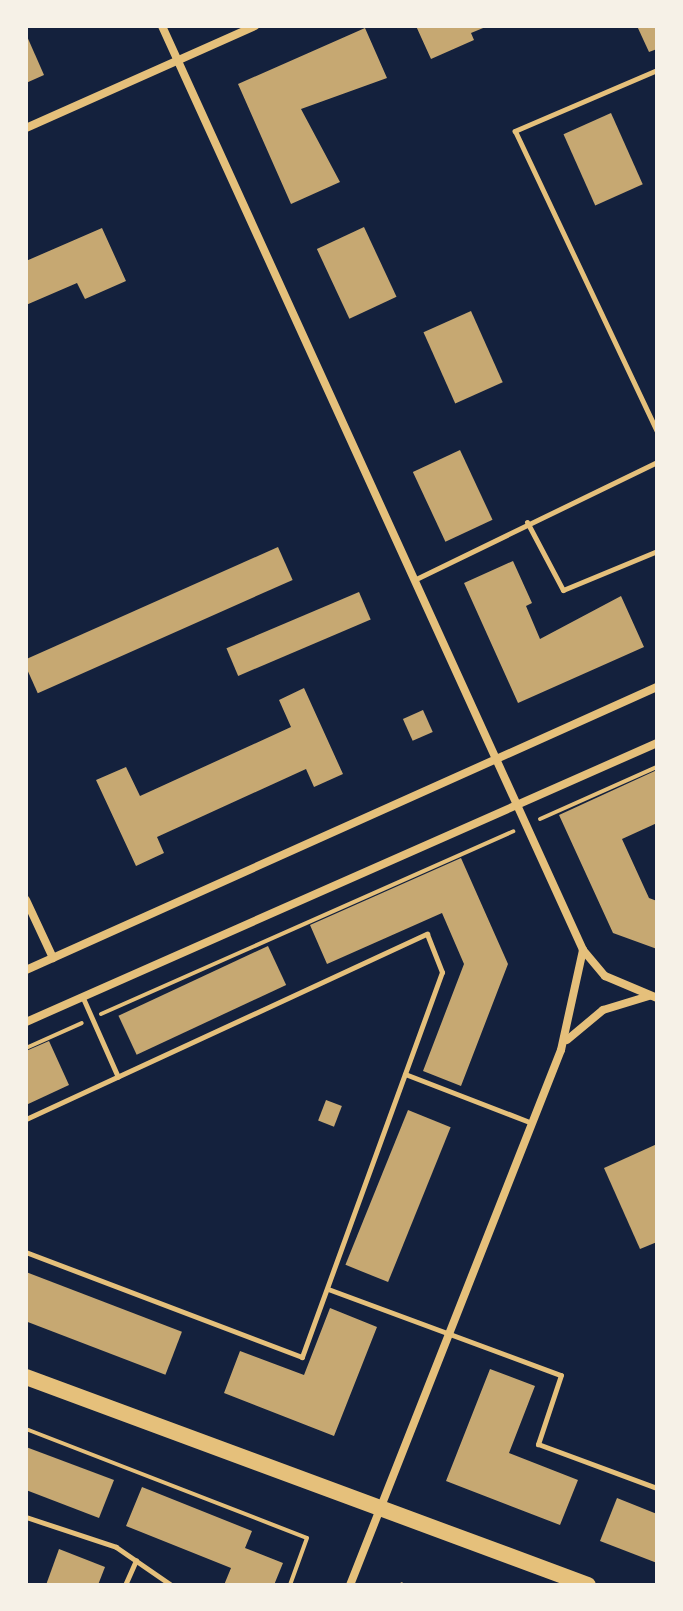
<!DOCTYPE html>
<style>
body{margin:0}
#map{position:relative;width:683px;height:1611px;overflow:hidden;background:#14213d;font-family:Lato,sans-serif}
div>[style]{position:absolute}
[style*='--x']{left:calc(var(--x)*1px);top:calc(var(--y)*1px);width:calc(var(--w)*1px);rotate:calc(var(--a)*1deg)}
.building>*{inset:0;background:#c6a872;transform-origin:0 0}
.path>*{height:4px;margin:-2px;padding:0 2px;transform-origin:2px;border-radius:2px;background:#e5c07b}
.service>*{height:5px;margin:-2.5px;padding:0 2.5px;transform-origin:2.5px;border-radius:2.5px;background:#e5c07b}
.minor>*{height:8px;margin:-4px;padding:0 4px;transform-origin:4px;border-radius:4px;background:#e5c07b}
.secondary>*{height:16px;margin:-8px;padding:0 8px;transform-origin:8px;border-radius:8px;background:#e5c07b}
span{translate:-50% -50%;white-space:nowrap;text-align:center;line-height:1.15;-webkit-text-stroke:6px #f6f1e7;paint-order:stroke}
.frame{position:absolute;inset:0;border:28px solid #f6f1e7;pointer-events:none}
</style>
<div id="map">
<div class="building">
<div style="clip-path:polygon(416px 26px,488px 26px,471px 33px,474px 40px,431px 59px)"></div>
<div style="clip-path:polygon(637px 26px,657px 26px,657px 49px,649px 52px)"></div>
<div style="clip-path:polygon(365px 28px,387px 78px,301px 109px,340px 182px,291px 204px,238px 84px)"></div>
<div style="clip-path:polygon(26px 34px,44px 75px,26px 83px)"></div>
<div style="left:611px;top:113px;width:78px;height:52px;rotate:66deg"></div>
<div style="left:364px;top:227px;width:77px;height:52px;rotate:65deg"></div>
<div style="clip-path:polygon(102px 228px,126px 281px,85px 299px,77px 283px,26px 305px,26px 261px)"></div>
<div style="left:471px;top:311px;width:78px;height:52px;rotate:66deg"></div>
<div style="left:460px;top:450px;width:77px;height:52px;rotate:65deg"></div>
<div style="left:278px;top:547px;width:36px;height:279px;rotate:66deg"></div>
<div style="clip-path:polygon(513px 561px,532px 603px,526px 606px,540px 639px,621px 596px,644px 647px,518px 703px,464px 583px)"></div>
<div style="left:359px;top:592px;width:30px;height:144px;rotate:67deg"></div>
<div style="clip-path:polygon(304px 688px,343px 774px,314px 787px,306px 769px,157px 837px,164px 853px,136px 866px,96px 780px,126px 767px,140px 796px,291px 727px,279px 700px)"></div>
<div style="left:423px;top:710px;width:24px;height:22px;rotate:66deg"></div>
<div style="clip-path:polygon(657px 770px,657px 823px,622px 839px,649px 898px,657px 901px,657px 949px,613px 933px,559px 815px)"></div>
<div style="clip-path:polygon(461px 858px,508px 964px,461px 1086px,423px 1071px,464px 964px,442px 913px,327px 964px,310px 925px)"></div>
<div style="left:268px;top:946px;width:43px;height:165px;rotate:65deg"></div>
<div style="clip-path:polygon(49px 1041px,69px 1085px,26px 1105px,26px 1051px)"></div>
<div style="left:326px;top:1100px;width:17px;height:22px;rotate:21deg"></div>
<div style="left:408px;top:1110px;width:46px;height:167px;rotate:22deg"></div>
<div style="clip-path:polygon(657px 1144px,657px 1242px,640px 1249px,604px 1168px)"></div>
<div style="left:26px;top:1272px;width:167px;height:46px;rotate:21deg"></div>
<div style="clip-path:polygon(330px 1308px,377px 1327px,334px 1436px,224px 1393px,240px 1351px,304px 1375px)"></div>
<div style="clip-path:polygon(490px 1369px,535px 1386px,509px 1453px,578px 1480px,560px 1525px,446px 1481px)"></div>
<div style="clip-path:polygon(26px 1447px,114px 1480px,99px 1518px,26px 1490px)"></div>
<div style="clip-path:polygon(142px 1487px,252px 1531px,245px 1548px,283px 1563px,274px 1585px,224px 1585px,231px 1568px,126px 1526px)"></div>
<div style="clip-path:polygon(617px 1498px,657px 1514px,657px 1563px,600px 1541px)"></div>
<div style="clip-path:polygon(59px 1549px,105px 1567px,98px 1585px,46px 1585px)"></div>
</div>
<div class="path">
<div style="--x:540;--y:819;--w:128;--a:-24"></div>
<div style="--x:101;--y:1014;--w:451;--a:-23.9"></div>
<div style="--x:26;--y:1048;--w:61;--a:-24.1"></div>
<div style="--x:26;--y:1429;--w:301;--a:21.2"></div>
<div style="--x:307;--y:1538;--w:50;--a:109.9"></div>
<div style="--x:401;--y:1585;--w:1;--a:-45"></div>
</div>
<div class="service">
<div style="--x:657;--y:70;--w:155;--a:156.8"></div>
<div style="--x:515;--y:131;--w:332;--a:64.7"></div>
<div style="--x:527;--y:522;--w:77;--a:62.1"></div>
<div style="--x:563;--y:590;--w:102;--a:-22.5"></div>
<div style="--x:416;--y:579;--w:268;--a:-25.9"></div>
<div style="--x:83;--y:998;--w:86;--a:66.1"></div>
<div style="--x:405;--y:1074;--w:136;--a:21.1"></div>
<div style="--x:26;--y:1119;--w:442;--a:-24.8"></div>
<div style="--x:427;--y:934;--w:41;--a:68.5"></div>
<div style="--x:442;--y:972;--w:410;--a:110"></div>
<div style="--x:302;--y:1357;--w:295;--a:-159.2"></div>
<div style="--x:328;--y:1289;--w:248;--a:20.3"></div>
<div style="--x:561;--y:1375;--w:73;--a:108.4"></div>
<div style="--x:538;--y:1444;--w:127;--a:20.3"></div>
<div style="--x:26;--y:1517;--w:95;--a:18.4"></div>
<div style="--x:116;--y:1547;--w:67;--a:34.6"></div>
<div style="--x:125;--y:1585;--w:27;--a:-66"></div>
</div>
<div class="minor">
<div style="--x:162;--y:26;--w:1015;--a:65.5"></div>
<div style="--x:583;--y:950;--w:102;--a:102.4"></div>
<div style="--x:561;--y:1050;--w:575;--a:111.52"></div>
<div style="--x:26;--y:128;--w:251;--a:-24"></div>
<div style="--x:26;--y:900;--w:64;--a:65"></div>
<div style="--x:583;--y:950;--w:34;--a:50"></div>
<div style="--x:605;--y:976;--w:56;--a:22.9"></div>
<div style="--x:26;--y:970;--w:692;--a:-24.16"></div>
<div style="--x:26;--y:1022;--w:690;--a:-23.85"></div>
<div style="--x:567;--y:1040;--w:47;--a:-39.8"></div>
<div style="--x:603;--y:1010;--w:48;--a:-16.9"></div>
</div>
<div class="secondary">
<div style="--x:26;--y:1377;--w:599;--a:20.31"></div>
</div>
<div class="frame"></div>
</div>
